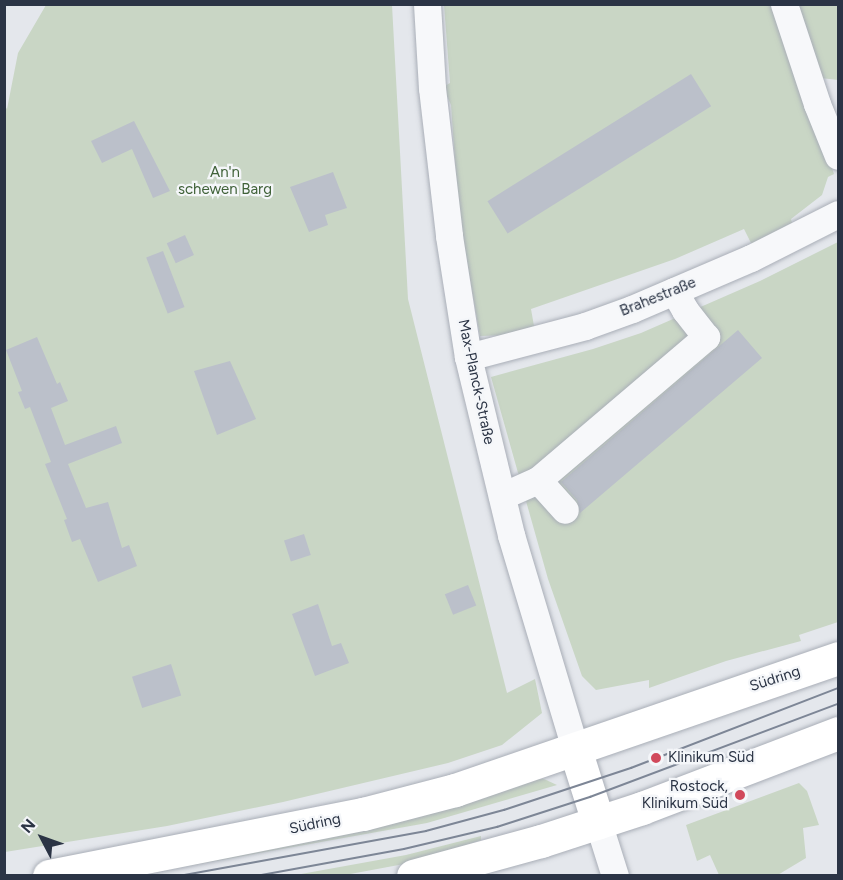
<!DOCTYPE html>
<meta charset="utf-8">
<style>
body{margin:0}
#map{position:relative;width:843px;height:880px;overflow:hidden;background:#e4e7ec;font-family:Figtree,sans-serif}
div>[style]{position:absolute}
[style*='--x']{left:calc(var(--x)*1px);top:calc(var(--y)*1px);width:calc(var(--w)*1px);rotate:calc(var(--a)*1deg)}
.green>*{inset:0;background:#c9d6c5}
.building>*{inset:0;background:#bbc0ca;transform-origin:0 0}
.roads{filter:drop-shadow(0 0 2px #a9aeb7) drop-shadow(0 0 2px #a9aeb7)}
.minor>*{height:27px;margin:-13.5px;padding:0 13.5px;transform-origin:13.5px;border-radius:13.5px;background:#f7f8fa}
.major>*{height:33px;margin:-16.5px;padding:0 16.5px;transform-origin:16.5px;border-radius:16.5px;background:#fff}
.tram>*{height:1.5px;margin:-0.75px;padding:0 0.75px;transform-origin:0.75px;border-radius:0.75px;background:#7d8696}
.dots>*{width:16px;height:16px;translate:-50% -50%;box-sizing:border-box;border:3px solid #f4f6f9;border-radius:50%}
span{translate:-50% -50%;white-space:nowrap;text-align:center;line-height:1.15;-webkit-text-stroke:4.5px #f4f6f9;paint-order:stroke}
.park-label{font-size:15px;color:#3f6138}
.street-label{font-size:15px;color:#2b3445}
.poi-label{font-size:15px;color:#2b3445}
.left{translate:0 -50%;text-align:left}
.right{translate:-100% -50%;text-align:right}
.frame{position:absolute;inset:0;border:6px solid #2b3445;pointer-events:none}
.north{position:absolute;left:12px;top:808px;width:60px;height:60px;-webkit-text-stroke:4px #f4f6f9;paint-order:stroke;rotate:311deg;font-size:16px;font-weight:700;line-height:24px;text-align:center;color:#2b3445}
.north::after{content:'';display:block;margin:auto;width:21px;height:27px;background:#2b3445;clip-path:polygon(50% 0,100% 100%,50% 72%,0 100%)}
</style>
<div id="map">
<div class="green">
<div style="clip-path:polygon(46px 5px,392px 5px,408px 299px,507px 693px,535px 679px,542px 713px,502px 745px,448px 763px,283px 802px,167px 826px,5px 852px,4px 105px,7px 109px,18px 53px)"></div>
<div style="clip-path:polygon(444px 5px,776px 5px,834px 174px,828px 177px,822px 195px,791px 219px,792px 223px,752px 245px,744px 229px,675px 259px,531px 309px,534px 326px,511px 335px,480px 336px,459px 217px,451px 105px,443px 87px,450px 83px)"></div>
<div style="clip-path:polygon(796px 5px,838px 5px,838px 80px,821px 78px)"></div>
<div style="clip-path:polygon(838px 242px,838px 622px,799px 635px,801px 641px,726px 661px,649px 688px,649px 680px,596px 690px,582px 676px,548px 579px,491px 377px,593px 349px,641px 333px,760px 281px)"></div>
<div style="clip-path:polygon(530px 778px,544px 779px,557px 785px,427px 823px,149px 873px)"></div>
<div style="clip-path:polygon(799px 783px,807px 791px,819px 825px,803px 828px,806px 858px,776px 876px,719px 875px,710px 855px,697px 861px,686px 825px)"></div>
<div style="clip-path:polygon(481px 836px,481px 840px,420px 861px,345px 875px,290px 876px,406px 855px)"></div>
</div>
<div class="building">
<div style="left:691px;top:74px;width:38px;height:240px;rotate:58deg"></div>
<div style="clip-path:polygon(134px 121px,170px 191px,153px 198px,132px 149px,102px 163px,91px 141px)"></div>
<div style="clip-path:polygon(333px 172px,347px 208px,325px 215px,328px 225px,309px 232px,290px 187px)"></div>
<div style="left:185px;top:235px;width:22px;height:20px;rotate:66deg"></div>
<div style="left:163px;top:251px;width:60px;height:18px;rotate:69deg"></div>
<div style="clip-path:polygon(738px 330px,762px 358px,580px 513px,577px 500px,561px 482px)"></div>
<div style="clip-path:polygon(37px 337px,57px 384px,60px 382px,68px 401px,51px 408px,65px 445px,116px 426px,122px 443px,68px 464px,86px 508px,108px 502px,122px 548px,129px 545px,137px 566px,98px 582px,80px 539px,72px 542px,64px 520px,67px 519px,45px 464px,51px 462px,30px 407px,25px 409px,18px 392px,22px 391px,6px 350px)"></div>
<div style="clip-path:polygon(230px 361px,256px 419px,217px 435px,194px 371px)"></div>
<div style="left:304px;top:534px;width:22px;height:21px;rotate:72deg"></div>
<div style="left:468px;top:585px;width:22px;height:25px;rotate:68deg"></div>
<div style="clip-path:polygon(318px 604px,332px 646px,341px 643px,349px 663px,315px 676px,292px 614px)"></div>
<div style="left:171px;top:664px;width:33px;height:41px;rotate:72deg"></div>
</div>
<div class="roads">
<div class="minor">
<div style="--x:427;--y:4;--w:84;--a:86.6"></div>
<div style="--x:432;--y:88;--w:149;--a:83.4"></div>
<div style="--x:449;--y:236;--w:122;--a:81.1"></div>
<div style="--x:468;--y:357;--w:183;--a:76.4"></div>
<div style="--x:511;--y:535;--w:223;--a:73.3"></div>
<div style="--x:784;--y:4;--w:105;--a:71.7"></div>
<div style="--x:817;--y:104;--w:56;--a:68"></div>
<div style="--x:468;--y:357;--w:121;--a:-14.8"></div>
<div style="--x:585;--y:326;--w:50;--a:-19.9"></div>
<div style="--x:632;--y:309;--w:129;--a:-23.2"></div>
<div style="--x:751;--y:258;--w:97;--a:-26.8"></div>
<div style="--x:538;--y:480;--w:40;--a:48"></div>
<div style="--x:502;--y:496;--w:39;--a:-24"></div>
<div style="--x:538;--y:480;--w:221;--a:-40.4"></div>
<div style="--x:706;--y:337;--w:34;--a:-128"></div>
<div style="--x:685;--y:310;--w:22;--a:-120"></div>
<div style="--x:598;--y:822;--w:57;--a:72.5"></div>
</div>
<div class="major">
<div style="--x:575;--y:749;--w:77;--a:72.5"></div>
<div style="--x:49;--y:876;--w:320;--a:-11.2"></div>
<div style="--x:363;--y:814;--w:95;--a:-14.6"></div>
<div style="--x:455;--y:790;--w:405;--a:-19"></div>
<div style="--x:413;--y:876;--w:133;--a:-15.3"></div>
<div style="--x:541;--y:841;--w:106;--a:-18.1"></div>
<div style="--x:642;--y:808;--w:210;--a:-20.9"></div>
</div>
</div>
<div class="tram">
<div style="--x:179;--y:876;--w:251;--a:-10.3"></div>
<div style="--x:426;--y:831;--w:81;--a:-15.1"></div>
<div style="--x:504;--y:810;--w:134;--a:-18.3"></div>
<div style="--x:631;--y:768;--w:222;--a:-21.1"></div>
<div style="--x:256;--y:876;--w:150;--a:-10.3"></div>
<div style="--x:404;--y:849;--w:96;--a:-13.3"></div>
<div style="--x:497;--y:827;--w:98;--a:-17.9"></div>
<div style="--x:590;--y:797;--w:265;--a:-20.6"></div>
</div>
<div class="dots">
<div style="left:656px;top:758px;background:#d1495b"></div>
<div style="left:740px;top:795px;background:#d1495b"></div>
</div>
<div class="park-label">
<span style="left:225px;top:181px">An'n<br>schewen Barg</span>
</div>
<div class="street-label">
<span style="left:658px;top:297px;rotate:-22deg">Brahestraße</span>
<span style="left:476px;top:382px;rotate:78deg">Max-Planck-Straße</span>
<span style="left:775px;top:679px;rotate:-18deg">Südring</span>
<span style="left:315px;top:824px;rotate:-12deg">Südring</span>
</div>
<div class="poi-label">
<span class="left" style="left:668px;top:758px">Klinikum Süd</span>
<span class="right" style="left:728px;top:795px">Rostock,<br>Klinikum Süd</span>
</div>
<div class="frame"></div>
<div class="north">N</div>
</div>
